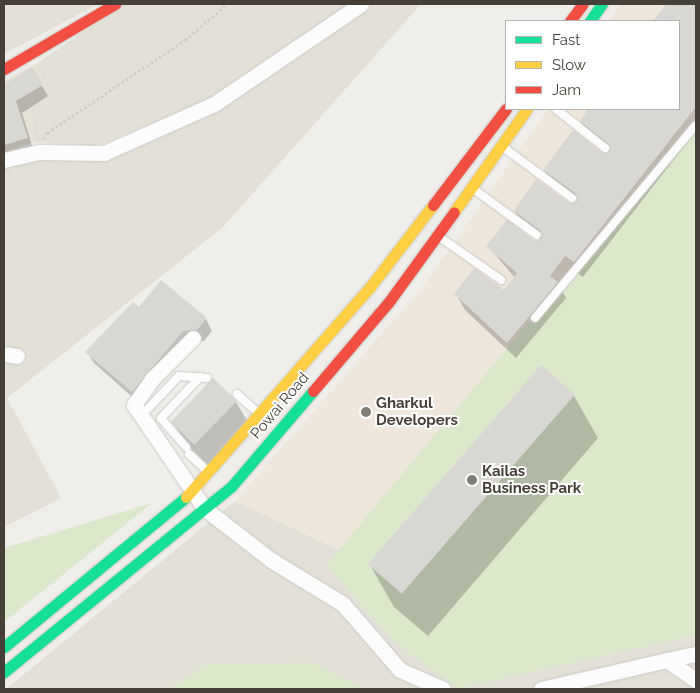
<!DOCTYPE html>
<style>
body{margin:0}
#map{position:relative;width:700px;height:693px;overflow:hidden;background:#efeeea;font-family:Raleway,sans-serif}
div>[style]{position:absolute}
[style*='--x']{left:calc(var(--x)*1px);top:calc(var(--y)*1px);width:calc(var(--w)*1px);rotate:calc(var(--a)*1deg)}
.residential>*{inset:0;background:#e3e0d8}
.commercial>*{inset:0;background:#eee7db}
.education>*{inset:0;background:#e5e1d6}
.green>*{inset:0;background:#dce8cc}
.shadow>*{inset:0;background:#0003}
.building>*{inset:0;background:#d9d7d3;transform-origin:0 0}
.path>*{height:2.5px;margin-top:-1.25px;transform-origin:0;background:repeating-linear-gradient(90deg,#d1cecb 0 2.5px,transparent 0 5px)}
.roads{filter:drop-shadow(0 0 1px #cccac6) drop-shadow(0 0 1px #cccac6)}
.lane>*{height:8px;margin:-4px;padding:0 4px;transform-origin:4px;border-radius:4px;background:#fdfcfc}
.street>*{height:15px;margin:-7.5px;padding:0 7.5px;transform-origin:7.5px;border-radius:7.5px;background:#fdfcfc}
.fast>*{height:11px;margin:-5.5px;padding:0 5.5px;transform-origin:5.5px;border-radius:5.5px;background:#16e098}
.slow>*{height:11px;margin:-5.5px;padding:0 5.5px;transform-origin:5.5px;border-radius:5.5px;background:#ffcf43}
.jam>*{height:11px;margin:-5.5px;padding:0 5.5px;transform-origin:5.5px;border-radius:5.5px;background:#f24e42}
.dots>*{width:14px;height:14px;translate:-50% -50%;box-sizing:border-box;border:2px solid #fff;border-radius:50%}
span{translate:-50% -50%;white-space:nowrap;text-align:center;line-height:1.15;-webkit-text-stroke:4px #fff;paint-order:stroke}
.poi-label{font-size:15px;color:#453f37;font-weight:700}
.left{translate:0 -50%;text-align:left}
.street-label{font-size:15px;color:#453f37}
.frame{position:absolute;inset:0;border:5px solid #453f37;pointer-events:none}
.legend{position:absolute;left:505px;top:20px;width:175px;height:90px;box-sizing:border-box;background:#fff;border:1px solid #b5b2af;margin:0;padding:6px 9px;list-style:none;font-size:15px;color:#453f37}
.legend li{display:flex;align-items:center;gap:10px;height:25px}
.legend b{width:25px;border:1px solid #b5b2af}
</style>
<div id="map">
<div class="residential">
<div style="clip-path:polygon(4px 4px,98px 4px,4px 54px)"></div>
<div style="clip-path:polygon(124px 4px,353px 4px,210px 99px,98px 146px,34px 142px,30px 104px,48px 92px,36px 64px)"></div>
<div style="clip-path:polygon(368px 4px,421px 4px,222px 228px,7px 398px,61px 498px,4px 527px,4px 168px,36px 160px,99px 161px,207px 116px,343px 26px)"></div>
<div style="clip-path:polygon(235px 501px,350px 555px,696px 624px,696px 689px,6px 689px)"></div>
</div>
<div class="commercial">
<div style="clip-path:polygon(621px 4px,696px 4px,696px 137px,350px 555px,235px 501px,422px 288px,548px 109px,679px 109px,679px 21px,609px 21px)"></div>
</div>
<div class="education">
<div style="clip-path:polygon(36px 64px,48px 92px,30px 104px,34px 142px,4px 152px,4px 81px)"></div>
</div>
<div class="green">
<div style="clip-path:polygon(696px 123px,696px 635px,457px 689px,394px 641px,326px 565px)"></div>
<div style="clip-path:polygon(152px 503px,4px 622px,4px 548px)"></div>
<div style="clip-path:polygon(316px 663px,365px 689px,170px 689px,206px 664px)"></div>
</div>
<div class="shadow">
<div style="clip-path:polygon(668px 4px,696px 4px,696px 131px,583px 277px,574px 271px,561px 289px,566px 298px,516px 358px,465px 310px,456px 294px,504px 292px,515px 278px,488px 246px,542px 240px,524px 227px,515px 211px,577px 202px,553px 185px,544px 170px,610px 152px,590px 136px,581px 121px,590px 109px,679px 109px,679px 21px,655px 21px)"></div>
<div style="clip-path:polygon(32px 69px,48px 96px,22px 113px,33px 149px,4px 156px,4px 86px)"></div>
<div style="clip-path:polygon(139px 309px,206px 319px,212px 331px,204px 341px,190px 342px,139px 403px,94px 363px,87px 352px)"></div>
<div style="clip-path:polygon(541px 367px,574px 396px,598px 438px,428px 636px,394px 607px,370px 565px)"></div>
<div style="clip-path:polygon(236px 402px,249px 424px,210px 467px,186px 444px,173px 422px)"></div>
</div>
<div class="building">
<div style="clip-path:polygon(666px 4px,696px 4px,696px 107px,574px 262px,565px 256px,550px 276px,558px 282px,507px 343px,454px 294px,474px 268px,504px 290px,517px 273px,486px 246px,507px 220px,534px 240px,541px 239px,541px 231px,514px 211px,536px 179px,569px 203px,577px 201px,575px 193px,543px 170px,573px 130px,602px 153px,610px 151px,608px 144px,580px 121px,588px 109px,679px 109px,679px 21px,653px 21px)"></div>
<div style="clip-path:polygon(32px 67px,43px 85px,16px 101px,28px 138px,4px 145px,4px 85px)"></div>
<div style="clip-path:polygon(161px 280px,207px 318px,197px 330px,183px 331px,132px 392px,85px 352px,133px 302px,139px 307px)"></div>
<div style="left:541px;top:365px;width:45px;height:264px;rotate:41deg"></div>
<div style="left:213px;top:378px;width:33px;height:61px;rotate:44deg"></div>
</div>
<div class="path">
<div style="--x:44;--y:139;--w:7;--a:-63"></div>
<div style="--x:47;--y:133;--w:166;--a:-34"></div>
<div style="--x:185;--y:40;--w:55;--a:-40.6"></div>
</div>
<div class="roads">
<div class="lane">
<div style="--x:556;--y:109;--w:63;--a:38.5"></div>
<div style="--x:503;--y:147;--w:86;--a:36.5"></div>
<div style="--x:472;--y:188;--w:80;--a:35.9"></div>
<div style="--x:438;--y:236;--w:77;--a:34.9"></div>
<div style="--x:535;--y:318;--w:251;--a:-50.2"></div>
<div style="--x:237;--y:394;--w:30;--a:42"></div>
<div style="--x:141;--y:416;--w:55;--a:-46.5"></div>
<div style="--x:179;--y:376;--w:28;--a:4"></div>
<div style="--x:186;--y:447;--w:38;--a:-131"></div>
<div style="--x:161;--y:418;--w:57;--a:-46.4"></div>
<div style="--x:189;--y:454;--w:26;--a:43"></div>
</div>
<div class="street">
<div style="--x:4;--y:160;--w:37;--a:-13"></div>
<div style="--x:40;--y:152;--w:64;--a:0.9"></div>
<div style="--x:104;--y:153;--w:120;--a:-24"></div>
<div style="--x:214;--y:104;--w:178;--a:-34.2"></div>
<div style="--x:193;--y:338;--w:58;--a:135"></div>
<div style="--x:152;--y:379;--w:32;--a:125"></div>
<div style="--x:134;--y:405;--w:103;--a:55.7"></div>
<div style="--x:192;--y:490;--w:22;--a:56"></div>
<div style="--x:204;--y:508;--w:85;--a:37.8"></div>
<div style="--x:271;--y:560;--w:84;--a:31.4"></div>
<div style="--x:343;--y:604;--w:87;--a:49.2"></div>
<div style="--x:400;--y:670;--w:47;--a:23.8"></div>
<div style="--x:4;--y:354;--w:13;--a:9"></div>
<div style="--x:667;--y:660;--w:30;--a:-12"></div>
<div style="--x:541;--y:689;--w:129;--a:-13"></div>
<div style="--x:667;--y:660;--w:35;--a:35"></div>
</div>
<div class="fast">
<div style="--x:590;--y:21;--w:21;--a:-55"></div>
<div style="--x:4;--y:647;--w:236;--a:-39.5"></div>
<div style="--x:4;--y:672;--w:293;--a:-39.2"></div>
<div style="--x:231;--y:487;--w:126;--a:-49.5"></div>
</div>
<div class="slow">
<div style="--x:454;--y:212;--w:126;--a:-54.7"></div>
<div style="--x:186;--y:497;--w:279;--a:-48.8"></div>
<div style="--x:370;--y:287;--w:103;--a:-52.5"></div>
</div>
<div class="jam">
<div style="--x:570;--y:21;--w:21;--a:-53"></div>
<div style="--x:4;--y:69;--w:129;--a:-30.4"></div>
<div style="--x:433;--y:205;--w:121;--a:-52.8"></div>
<div style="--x:313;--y:391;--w:116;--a:-49.6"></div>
<div style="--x:388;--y:303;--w:112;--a:-54"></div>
</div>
</div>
<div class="dots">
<div style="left:366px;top:412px;background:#807c76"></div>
<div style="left:472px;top:480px;background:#807c76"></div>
</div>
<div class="poi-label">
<span class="left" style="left:376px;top:412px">Gharkul<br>Developers</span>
<span class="left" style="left:482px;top:480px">Kailas<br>Business Park</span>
</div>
<div class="street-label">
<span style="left:280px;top:406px;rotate:-50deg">Powai Road</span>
</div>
<div class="frame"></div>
<ul class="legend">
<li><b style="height:6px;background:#16e098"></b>Fast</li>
<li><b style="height:6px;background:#ffcf43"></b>Slow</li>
<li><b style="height:6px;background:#f24e42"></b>Jam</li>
</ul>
</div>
